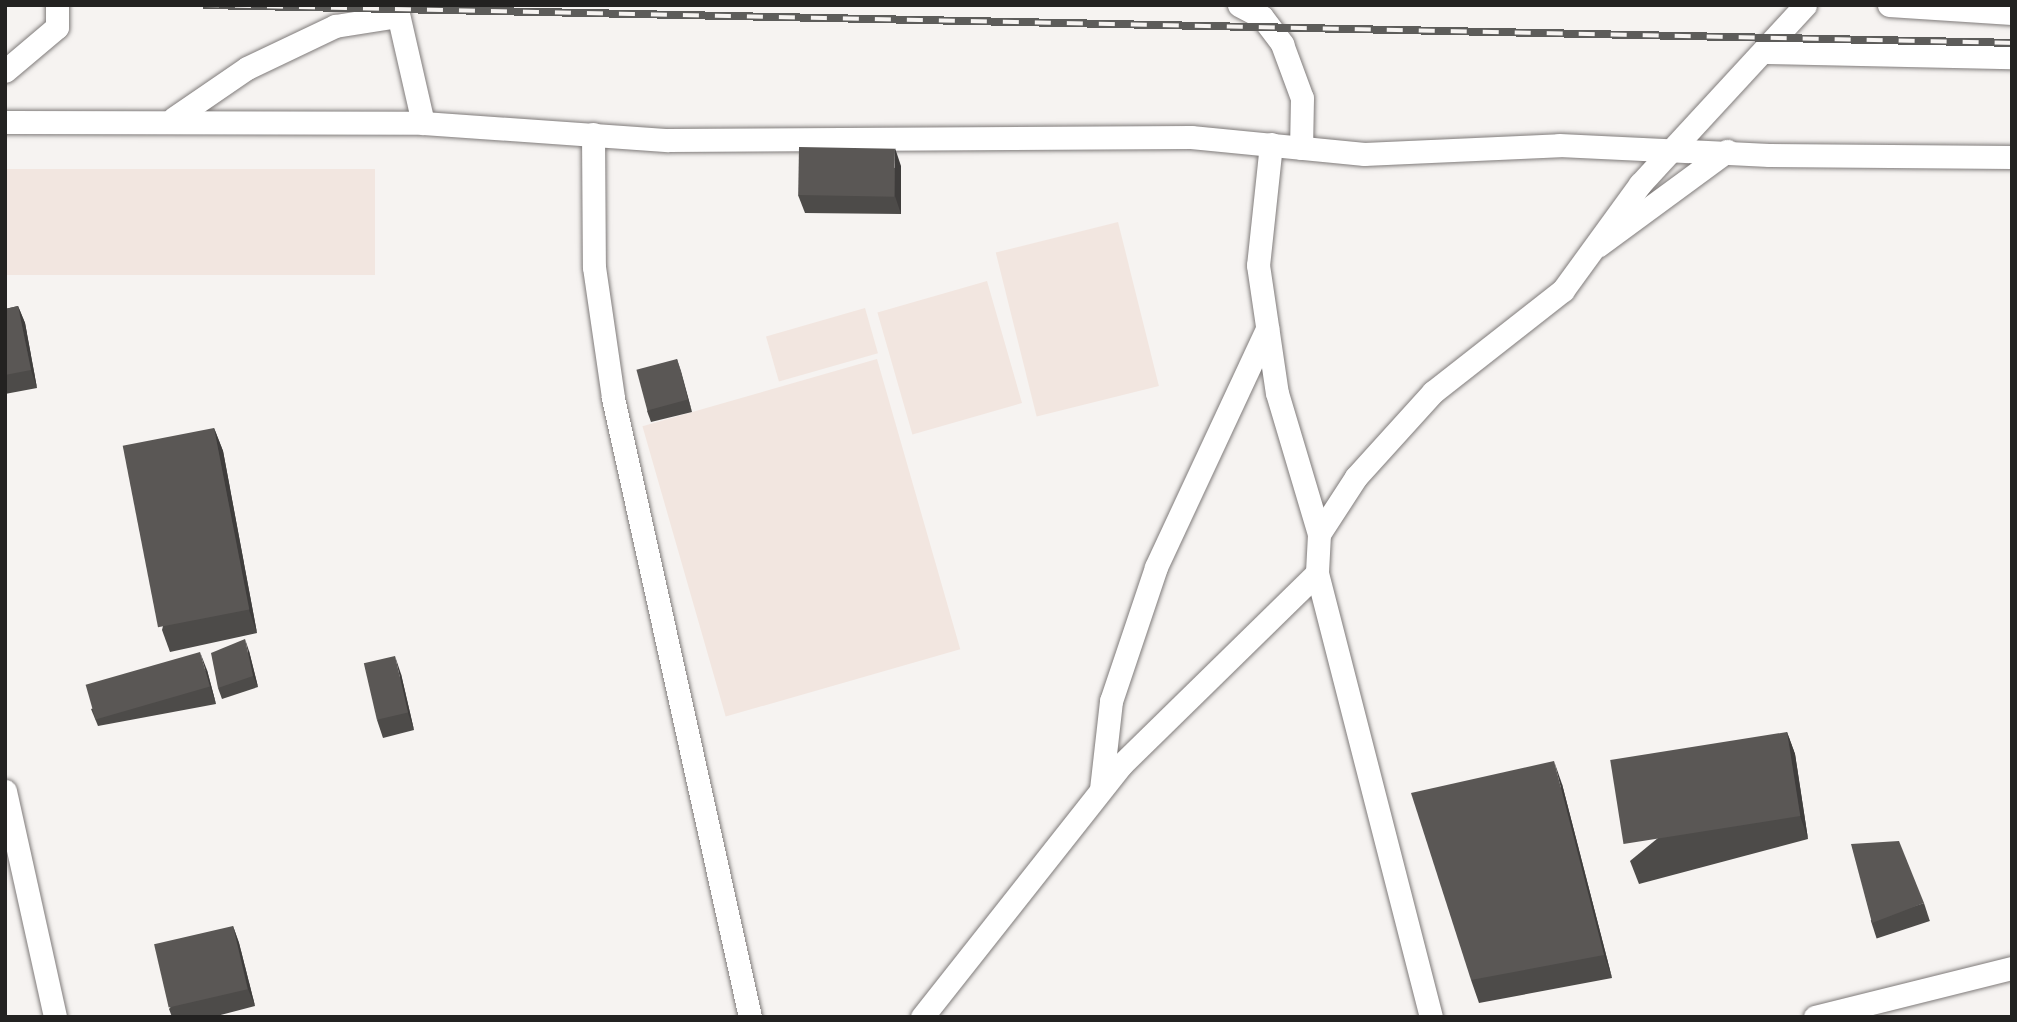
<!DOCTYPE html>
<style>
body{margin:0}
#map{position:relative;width:2017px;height:1022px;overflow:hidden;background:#f6f3f1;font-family:"Asap Condensed",sans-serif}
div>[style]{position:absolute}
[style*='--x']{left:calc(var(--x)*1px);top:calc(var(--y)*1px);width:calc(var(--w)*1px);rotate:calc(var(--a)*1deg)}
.built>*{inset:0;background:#f2e6e0;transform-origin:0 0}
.roads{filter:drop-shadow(0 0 2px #7f7b7a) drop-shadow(0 0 2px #7f7b7a)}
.minor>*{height:23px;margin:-11.5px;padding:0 11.5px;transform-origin:11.5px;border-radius:11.5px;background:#fff}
.rail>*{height:8px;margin-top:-4px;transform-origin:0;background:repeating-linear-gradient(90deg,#f6f3f1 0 16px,#5d5c5a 0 32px);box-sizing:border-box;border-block:2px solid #5d5c5a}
.wall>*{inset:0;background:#4d4b49;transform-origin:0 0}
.shaded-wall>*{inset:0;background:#3f3d3c}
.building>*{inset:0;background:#5a5755;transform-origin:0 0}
span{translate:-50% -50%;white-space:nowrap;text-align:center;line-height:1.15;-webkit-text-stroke:7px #f6f3f1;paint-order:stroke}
.frame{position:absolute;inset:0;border:7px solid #232221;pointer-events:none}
</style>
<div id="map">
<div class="built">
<div style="left:5px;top:169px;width:370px;height:106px"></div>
<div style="left:1118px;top:222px;width:169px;height:126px;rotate:76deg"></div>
<div style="left:987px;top:281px;width:127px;height:114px;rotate:74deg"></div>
<div style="left:865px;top:308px;width:47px;height:103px;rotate:74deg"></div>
<div style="left:877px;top:359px;width:302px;height:244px;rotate:74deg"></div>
</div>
<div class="roads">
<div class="minor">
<div style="--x:396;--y:5;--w:121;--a:77.1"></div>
<div style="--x:1239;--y:5;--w:26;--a:28"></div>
<div style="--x:1262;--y:17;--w:34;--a:53"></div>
<div style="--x:1282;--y:44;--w:58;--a:69.7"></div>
<div style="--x:1302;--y:98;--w:50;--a:91.1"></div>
<div style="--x:1889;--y:5;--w:123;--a:3.7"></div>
<div style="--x:1767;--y:52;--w:245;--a:1.2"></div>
<div style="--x:5;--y:71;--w:68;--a:-40.2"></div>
<div style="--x:57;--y:27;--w:22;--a:-90"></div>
<div style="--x:174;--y:118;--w:88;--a:-34.4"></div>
<div style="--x:247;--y:68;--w:98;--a:-25.5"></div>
<div style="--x:335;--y:26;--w:64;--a:-9"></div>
<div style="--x:5;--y:122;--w:418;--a:0.1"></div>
<div style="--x:423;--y:123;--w:246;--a:4"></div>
<div style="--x:668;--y:140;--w:523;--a:-0.33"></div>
<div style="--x:1191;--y:137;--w:174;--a:5.6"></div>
<div style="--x:1364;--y:154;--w:195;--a:-2.6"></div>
<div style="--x:1559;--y:145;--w:210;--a:2.7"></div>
<div style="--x:1769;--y:155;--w:243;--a:0.5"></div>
<div style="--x:593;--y:134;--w:133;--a:89.6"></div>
<div style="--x:594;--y:267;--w:132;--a:81.7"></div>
<div style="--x:613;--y:398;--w:634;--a:77.52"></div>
<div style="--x:1271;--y:144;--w:122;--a:96.1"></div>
<div style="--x:1258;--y:265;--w:129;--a:81.6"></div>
<div style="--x:1277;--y:393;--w:147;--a:73.4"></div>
<div style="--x:1319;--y:534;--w:39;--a:93"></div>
<div style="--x:1317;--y:573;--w:458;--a:75.6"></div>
<div style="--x:1599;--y:245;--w:159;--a:-36.3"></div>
<div style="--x:1319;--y:534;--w:68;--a:-57"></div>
<div style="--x:1356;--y:477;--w:115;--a:-47.8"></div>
<div style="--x:1433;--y:392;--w:165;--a:-38.1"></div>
<div style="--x:1563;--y:290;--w:131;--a:-54"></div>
<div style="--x:1640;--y:184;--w:243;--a:-47.3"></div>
<div style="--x:1101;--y:789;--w:89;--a:-83.5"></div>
<div style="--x:1111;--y:701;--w:141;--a:-71.4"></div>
<div style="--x:1156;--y:567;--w:263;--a:-65"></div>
<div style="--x:5;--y:791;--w:231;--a:77.5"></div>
<div style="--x:922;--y:1017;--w:321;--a:-51.7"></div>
<div style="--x:1121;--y:765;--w:274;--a:-44.4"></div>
<div style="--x:1815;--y:1017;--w:203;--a:-14"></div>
</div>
</div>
<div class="rail">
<div style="--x:203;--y:5;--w:1809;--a:1.2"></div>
</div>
<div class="wall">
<div style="clip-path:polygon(901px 166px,901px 214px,805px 213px,798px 195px)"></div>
<div style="clip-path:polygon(18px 306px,25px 323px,37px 388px,5px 394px,5px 309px)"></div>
<div style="clip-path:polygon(677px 359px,692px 412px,651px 422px,647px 411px)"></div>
<div style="clip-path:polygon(214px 428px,223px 451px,257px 633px,170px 652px,162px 630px)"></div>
<div style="clip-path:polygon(249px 651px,258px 687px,222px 699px,218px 688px)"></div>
<div style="clip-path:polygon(207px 670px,216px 704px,98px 726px,91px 709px)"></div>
<div style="clip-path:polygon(401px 674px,414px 730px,383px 738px,377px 720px)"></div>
<div style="clip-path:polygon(1787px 732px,1795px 754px,1808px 839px,1639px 884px,1630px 861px)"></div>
<div style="clip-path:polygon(1562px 784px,1612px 978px,1479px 1003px,1471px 980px)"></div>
<div style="left:1924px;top:903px;width:19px;height:56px;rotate:72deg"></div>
<div style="clip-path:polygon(233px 926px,239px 943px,255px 1006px,213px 1017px,172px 1017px,169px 1009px)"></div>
</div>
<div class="shaded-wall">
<div style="clip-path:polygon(895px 148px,901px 166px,901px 214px,895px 196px)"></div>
<div style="clip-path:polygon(18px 306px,25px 323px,37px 388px,31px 370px)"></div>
<div style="clip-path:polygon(677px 359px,681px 371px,692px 412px,688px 400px)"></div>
<div style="clip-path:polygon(214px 428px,223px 451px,257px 633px,249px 610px)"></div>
<div style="clip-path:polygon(245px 639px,249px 651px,258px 687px,253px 676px)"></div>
<div style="clip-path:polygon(200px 652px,207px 670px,216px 704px,210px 687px)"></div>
<div style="clip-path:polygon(395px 656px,401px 674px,414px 730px,408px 713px)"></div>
<div style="clip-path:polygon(1787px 732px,1795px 754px,1808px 839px,1800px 816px)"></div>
<div style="clip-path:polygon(1554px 761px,1562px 784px,1612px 978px,1604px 955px)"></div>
<div style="clip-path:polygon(233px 926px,239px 943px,255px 1006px,248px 989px)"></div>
</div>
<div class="building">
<div style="left:799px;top:147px;width:96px;height:48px;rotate:1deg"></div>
<div style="clip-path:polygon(18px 306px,31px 370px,5px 375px,5px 309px)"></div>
<div style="left:677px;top:359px;width:42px;height:42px;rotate:75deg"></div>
<div style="left:214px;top:428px;width:185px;height:93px;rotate:79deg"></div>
<div style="clip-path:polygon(245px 639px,253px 676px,218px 688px,211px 653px)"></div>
<div style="left:200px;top:652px;width:36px;height:119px;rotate:74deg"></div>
<div style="left:395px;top:656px;width:58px;height:32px;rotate:77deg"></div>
<div style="left:1787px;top:732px;width:85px;height:179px;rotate:81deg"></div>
<div style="clip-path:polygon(1554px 761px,1604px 955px,1471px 980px,1411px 793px)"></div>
<div style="clip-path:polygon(1899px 841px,1924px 903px,1872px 923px,1851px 844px)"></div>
<div style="left:233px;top:926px;width:65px;height:81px;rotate:77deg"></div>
</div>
<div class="frame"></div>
</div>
